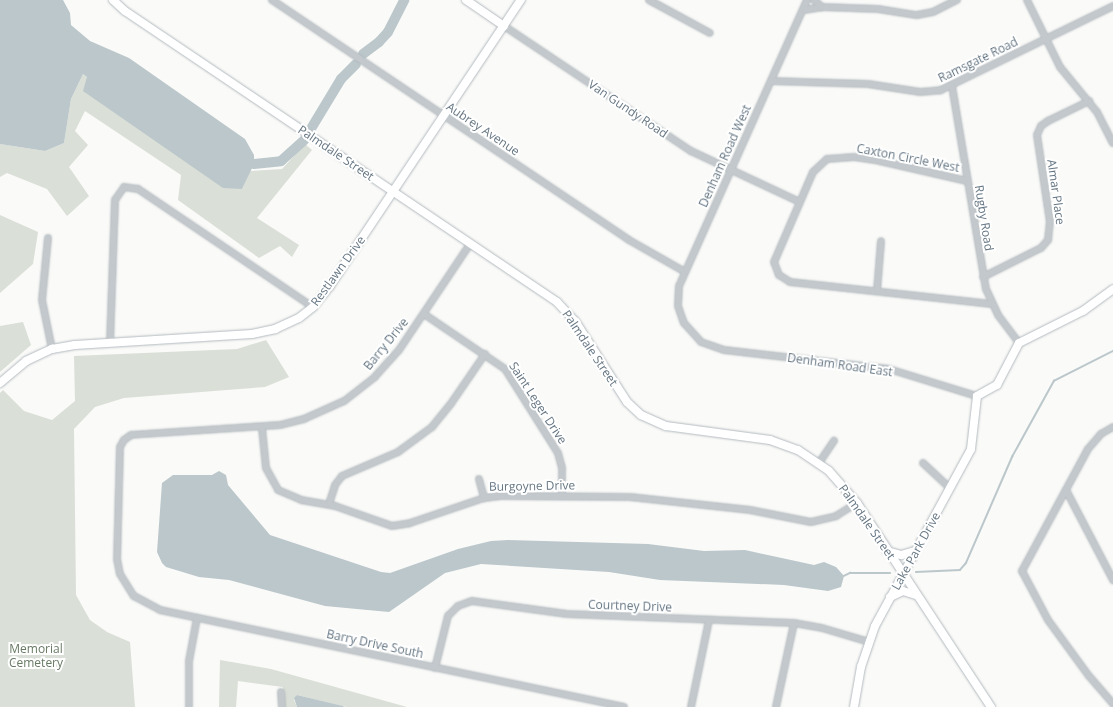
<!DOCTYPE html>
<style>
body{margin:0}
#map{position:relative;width:1113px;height:707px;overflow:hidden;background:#fafaf8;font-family:"Open Sans",sans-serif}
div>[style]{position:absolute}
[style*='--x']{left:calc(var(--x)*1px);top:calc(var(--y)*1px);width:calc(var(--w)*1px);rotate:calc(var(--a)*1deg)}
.green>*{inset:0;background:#dadfd7}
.water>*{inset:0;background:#bbc7cb}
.stream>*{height:1.5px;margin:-0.75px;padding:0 0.75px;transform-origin:0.75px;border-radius:0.75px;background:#bbc7cb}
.river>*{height:10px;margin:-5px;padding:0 5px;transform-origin:5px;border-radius:5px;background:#bbc7cb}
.roads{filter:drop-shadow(0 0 1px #b3babf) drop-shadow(0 0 1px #b3babf)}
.street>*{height:6px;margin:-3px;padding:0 3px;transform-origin:3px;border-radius:3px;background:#c3c8cc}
.secondary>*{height:8px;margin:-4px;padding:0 4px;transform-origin:4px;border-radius:4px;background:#fff}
span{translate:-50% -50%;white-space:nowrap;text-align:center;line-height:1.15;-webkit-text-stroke:4px #fff;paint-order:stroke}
.street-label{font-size:12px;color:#657683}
.park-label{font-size:12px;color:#687a64}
</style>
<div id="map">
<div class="green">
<div style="clip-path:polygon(83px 74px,242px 189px,250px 171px,282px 169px,305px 144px,312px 150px,257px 218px,299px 245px,292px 257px,280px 246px,259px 258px,178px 200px,181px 175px,85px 111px,75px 131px,88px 145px,69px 167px,89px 196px,67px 216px,47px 189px,7px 173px,0 177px,0 144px,45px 151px,64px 143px,71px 99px)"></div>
<div style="clip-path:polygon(0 215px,38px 232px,33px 264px,0 293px)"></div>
<div style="clip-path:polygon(23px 322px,31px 345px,0 372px,0 326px)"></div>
<div style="clip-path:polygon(266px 340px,289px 377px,265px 387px,124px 398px,95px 407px,74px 429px,76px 595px,90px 620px,107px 632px,130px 642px,135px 707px,0 707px,0 393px,3px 390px,24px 411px,52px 420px,75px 401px,74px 356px,237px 349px)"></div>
<div style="clip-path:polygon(220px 660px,271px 669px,407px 707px,346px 707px,297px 695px,294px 700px,297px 707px,285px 707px,283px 687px,238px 681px,236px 707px,219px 707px)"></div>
</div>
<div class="water">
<div style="clip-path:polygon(0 0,63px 0,70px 13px,71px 25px,90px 41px,129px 58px,245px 139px,254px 155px,254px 164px,242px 189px,223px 188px,83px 91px,87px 77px,83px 74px,71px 99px,64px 143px,45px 151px,0 144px)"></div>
<div style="clip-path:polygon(219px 471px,226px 475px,228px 485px,270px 535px,381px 572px,390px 573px,458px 549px,491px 541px,508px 540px,648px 544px,704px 551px,745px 550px,814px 565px,824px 562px,836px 567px,844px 576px,841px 587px,828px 591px,784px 585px,660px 580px,609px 572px,481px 564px,445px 573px,389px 612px,325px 606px,229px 580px,199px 577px,166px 567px,162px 563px,157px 552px,162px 483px,173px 475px,212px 475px)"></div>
<div style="clip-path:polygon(297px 695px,343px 706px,344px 707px,297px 707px,294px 698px)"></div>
</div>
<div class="stream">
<div style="--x:916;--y:572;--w:44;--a:-2.6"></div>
<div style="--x:960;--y:570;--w:9;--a:-49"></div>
<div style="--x:966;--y:563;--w:116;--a:-66.5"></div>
<div style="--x:1012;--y:457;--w:87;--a:-61.1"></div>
<div style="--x:1054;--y:381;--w:66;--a:-27"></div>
<div style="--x:844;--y:576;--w:7;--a:-27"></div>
<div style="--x:850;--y:573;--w:40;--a:0"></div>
</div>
<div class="river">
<div style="--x:363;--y:54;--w:20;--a:-37"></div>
<div style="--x:379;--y:42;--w:13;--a:-48"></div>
<div style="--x:388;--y:32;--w:36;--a:-63"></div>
<div style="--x:312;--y:127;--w:56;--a:-58.9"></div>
<div style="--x:341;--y:79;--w:21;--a:-45"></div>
<div style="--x:254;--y:164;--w:27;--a:-6"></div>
<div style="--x:281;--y:161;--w:31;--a:-42"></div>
</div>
<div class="roads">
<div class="street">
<div style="--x:272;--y:0;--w:430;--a:33.9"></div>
<div style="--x:629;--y:240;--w:64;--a:29.7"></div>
<div style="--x:649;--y:0;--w:69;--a:28.4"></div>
<div style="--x:807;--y:0;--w:313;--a:114.1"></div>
<div style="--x:679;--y:286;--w:20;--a:93"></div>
<div style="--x:678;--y:306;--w:18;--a:71"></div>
<div style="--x:684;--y:323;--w:25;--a:48"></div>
<div style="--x:701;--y:342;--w:24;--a:19"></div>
<div style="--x:724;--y:350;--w:166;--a:6.6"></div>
<div style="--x:889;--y:369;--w:92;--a:17.1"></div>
<div style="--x:814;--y:0;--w:11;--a:41"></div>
<div style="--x:1027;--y:0;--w:75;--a:63.8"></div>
<div style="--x:1060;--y:67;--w:58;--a:50.6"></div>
<div style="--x:1097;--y:112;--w:35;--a:63"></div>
<div style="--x:804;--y:10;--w:18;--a:-9"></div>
<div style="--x:822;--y:7;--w:56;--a:2"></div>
<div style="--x:878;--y:9;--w:39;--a:9"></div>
<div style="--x:917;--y:15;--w:16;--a:-11"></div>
<div style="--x:933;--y:12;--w:27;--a:-27"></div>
<div style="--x:504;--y:26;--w:225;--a:33.8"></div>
<div style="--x:691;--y:151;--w:120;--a:25.1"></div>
<div style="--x:771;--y:81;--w:97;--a:1.8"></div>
<div style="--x:868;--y:84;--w:53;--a:8.7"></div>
<div style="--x:920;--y:92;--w:21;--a:-5"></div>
<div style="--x:941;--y:90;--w:191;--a:-26"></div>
<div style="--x:952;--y:86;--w:206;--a:80.5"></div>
<div style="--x:986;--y:289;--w:29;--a:65"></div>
<div style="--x:998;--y:315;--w:35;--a:53"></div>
<div style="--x:967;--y:181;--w:94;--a:-167.1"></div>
<div style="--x:875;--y:160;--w:21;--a:-172"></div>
<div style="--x:854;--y:157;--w:27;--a:176"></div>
<div style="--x:827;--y:159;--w:19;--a:137"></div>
<div style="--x:813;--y:172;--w:98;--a:113.4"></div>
<div style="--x:774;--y:262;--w:14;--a:69"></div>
<div style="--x:779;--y:275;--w:13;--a:32"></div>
<div style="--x:790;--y:282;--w:203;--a:6.2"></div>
<div style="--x:48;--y:238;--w:62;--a:95.5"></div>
<div style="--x:42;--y:300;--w:50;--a:78.5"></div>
<div style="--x:470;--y:244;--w:128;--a:123.8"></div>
<div style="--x:399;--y:350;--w:36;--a:132"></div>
<div style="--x:375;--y:377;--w:39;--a:142"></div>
<div style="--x:344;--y:401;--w:44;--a:155.8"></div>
<div style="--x:304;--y:419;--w:25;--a:166"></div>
<div style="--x:280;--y:425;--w:149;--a:176.2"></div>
<div style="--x:131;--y:435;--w:9;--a:144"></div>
<div style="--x:124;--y:440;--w:8;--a:120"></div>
<div style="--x:120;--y:447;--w:112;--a:91.5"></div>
<div style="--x:117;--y:559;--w:15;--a:79"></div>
<div style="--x:120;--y:574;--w:26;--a:58"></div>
<div style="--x:134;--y:596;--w:30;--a:28"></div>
<div style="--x:160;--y:610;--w:474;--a:11.8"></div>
<div style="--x:983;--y:277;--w:65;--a:-26.6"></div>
<div style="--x:1041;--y:248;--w:11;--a:-49"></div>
<div style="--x:1048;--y:240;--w:18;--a:-84"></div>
<div style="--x:1050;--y:222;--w:88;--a:-98.5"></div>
<div style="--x:1037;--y:135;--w:10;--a:-66"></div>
<div style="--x:1041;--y:126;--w:9;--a:-36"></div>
<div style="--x:1048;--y:121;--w:46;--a:-26"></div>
<div style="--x:877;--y:291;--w:50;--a:-85.4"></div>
<div style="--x:424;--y:314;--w:98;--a:34.2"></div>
<div style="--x:505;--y:369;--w:99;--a:57.8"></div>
<div style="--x:558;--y:453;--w:16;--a:75"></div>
<div style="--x:562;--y:468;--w:28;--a:90"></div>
<div style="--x:110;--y:343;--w:143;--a:-88"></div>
<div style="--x:115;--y:200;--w:16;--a:-55"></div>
<div style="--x:124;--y:187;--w:14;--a:8"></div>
<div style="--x:138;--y:189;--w:211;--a:34"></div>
<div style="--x:1113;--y:427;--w:14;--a:150"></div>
<div style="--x:1101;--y:434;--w:20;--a:131"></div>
<div style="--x:1088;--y:449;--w:139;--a:118.4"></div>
<div style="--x:1022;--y:571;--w:55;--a:62"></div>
<div style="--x:1048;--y:620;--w:69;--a:53.8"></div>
<div style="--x:1089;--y:676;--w:37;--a:49"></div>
<div style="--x:262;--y:428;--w:40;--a:84.3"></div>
<div style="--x:266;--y:468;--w:25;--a:61"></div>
<div style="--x:278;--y:490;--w:25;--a:23"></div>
<div style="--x:301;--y:500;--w:35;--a:10"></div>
<div style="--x:335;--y:506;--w:60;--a:19.3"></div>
<div style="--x:392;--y:526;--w:18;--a:-9"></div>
<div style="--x:410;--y:523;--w:78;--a:-18.7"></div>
<div style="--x:484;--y:498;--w:17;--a:-7"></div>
<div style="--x:501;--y:496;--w:129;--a:0.4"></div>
<div style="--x:630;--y:497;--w:121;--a:6.2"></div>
<div style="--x:750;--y:510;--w:62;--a:11.1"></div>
<div style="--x:811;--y:522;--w:26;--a:-13"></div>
<div style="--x:836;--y:516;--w:25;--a:-32"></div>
<div style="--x:819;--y:463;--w:27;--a:-56"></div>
<div style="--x:923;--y:463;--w:37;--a:43"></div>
<div style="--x:479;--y:479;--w:20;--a:75"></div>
<div style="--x:1066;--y:490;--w:102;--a:62.4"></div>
<div style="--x:329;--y:504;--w:20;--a:-72"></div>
<div style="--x:335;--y:485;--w:11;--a:-52"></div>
<div style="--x:342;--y:476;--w:61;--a:-23.2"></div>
<div style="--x:398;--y:452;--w:42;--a:-36.3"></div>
<div style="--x:432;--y:427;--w:28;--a:-51"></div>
<div style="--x:450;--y:405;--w:62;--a:-55.5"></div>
<div style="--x:435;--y:668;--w:54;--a:-76"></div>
<div style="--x:448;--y:616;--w:14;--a:-45"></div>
<div style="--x:458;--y:606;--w:15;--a:-20"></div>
<div style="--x:472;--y:601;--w:96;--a:7.8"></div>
<div style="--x:567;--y:614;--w:227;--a:2.3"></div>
<div style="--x:794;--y:623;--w:28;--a:10"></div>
<div style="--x:822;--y:628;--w:49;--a:16.6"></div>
<div style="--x:281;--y:692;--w:15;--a:86"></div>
<div style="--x:189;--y:707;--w:46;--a:-90"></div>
<div style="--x:189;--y:661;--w:44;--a:-79.5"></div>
<div style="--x:691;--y:707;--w:89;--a:-78.3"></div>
<div style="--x:776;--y:707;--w:86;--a:-77.9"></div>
</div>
<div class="secondary">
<div style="--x:113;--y:0;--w:16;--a:43"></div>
<div style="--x:125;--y:11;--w:521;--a:33.96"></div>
<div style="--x:557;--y:302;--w:26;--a:47"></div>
<div style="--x:575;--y:321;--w:96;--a:57.3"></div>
<div style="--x:627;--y:402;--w:19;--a:43"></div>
<div style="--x:641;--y:415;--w:27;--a:24"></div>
<div style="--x:666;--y:426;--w:105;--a:7.7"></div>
<div style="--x:770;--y:440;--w:30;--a:20"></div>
<div style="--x:798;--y:450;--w:37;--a:34"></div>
<div style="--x:829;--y:471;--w:43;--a:48.8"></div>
<div style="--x:857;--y:503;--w:244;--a:56.7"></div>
<div style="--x:466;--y:0;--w:46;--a:34.4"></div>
<div style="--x:0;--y:383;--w:34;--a:-40"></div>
<div style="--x:26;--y:361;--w:29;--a:-25"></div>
<div style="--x:52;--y:349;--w:23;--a:-10"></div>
<div style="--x:75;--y:345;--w:177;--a:-3.6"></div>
<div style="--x:252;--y:334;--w:24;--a:-12"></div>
<div style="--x:275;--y:329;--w:26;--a:-25"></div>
<div style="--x:299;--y:318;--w:18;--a:-38"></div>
<div style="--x:313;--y:307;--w:27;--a:-51"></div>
<div style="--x:330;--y:286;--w:344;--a:-56.3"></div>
<div style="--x:887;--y:551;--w:15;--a:16"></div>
<div style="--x:901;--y:555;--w:15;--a:-16"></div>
<div style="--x:890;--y:597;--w:14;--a:-25"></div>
<div style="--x:903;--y:591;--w:14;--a:17"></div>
<div style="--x:854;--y:707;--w:41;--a:-80.1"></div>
<div style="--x:861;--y:667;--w:43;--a:-71.1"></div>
<div style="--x:875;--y:626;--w:201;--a:-61.5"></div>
<div style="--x:971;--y:449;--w:53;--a:-83.5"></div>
<div style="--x:977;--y:396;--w:23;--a:-29"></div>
<div style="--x:997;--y:385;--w:47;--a:-62.4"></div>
<div style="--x:1019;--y:343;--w:72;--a:-26.6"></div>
<div style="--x:1083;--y:311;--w:37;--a:-36"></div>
</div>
</div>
<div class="street-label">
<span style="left:978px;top:60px;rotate:-26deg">Ramsgate Road</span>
<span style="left:628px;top:109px;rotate:34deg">Van Gundy Road</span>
<span style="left:483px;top:129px;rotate:34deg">Aubrey Avenue</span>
<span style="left:336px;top:153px;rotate:34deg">Palmdale Street</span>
<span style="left:725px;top:156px;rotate:-66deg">Denham Road West</span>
<span style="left:908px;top:158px;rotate:11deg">Caxton Circle West</span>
<span style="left:1056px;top:192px;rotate:82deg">Almar Place</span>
<span style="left:984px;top:218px;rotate:81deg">Rugby Road</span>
<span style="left:338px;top:271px;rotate:-54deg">Restlawn Drive</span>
<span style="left:386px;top:344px;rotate:-51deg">Barry Drive</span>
<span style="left:590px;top:348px;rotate:56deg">Palmdale Street</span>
<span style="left:840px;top:365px;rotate:8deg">Denham Road East</span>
<span style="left:538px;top:403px;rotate:57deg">Saint Leger Drive</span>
<span style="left:532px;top:486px;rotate:-1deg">Burgoyne Drive</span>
<span style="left:867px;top:522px;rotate:55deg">Palmdale Street</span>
<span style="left:916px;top:551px;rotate:-61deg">Lake Park Drive</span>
<span style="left:630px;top:606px;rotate:2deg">Courtney Drive</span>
<span style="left:375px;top:644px;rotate:12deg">Barry Drive South</span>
</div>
<div class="park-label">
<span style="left:36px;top:656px">Memorial<br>Cemetery</span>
</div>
</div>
